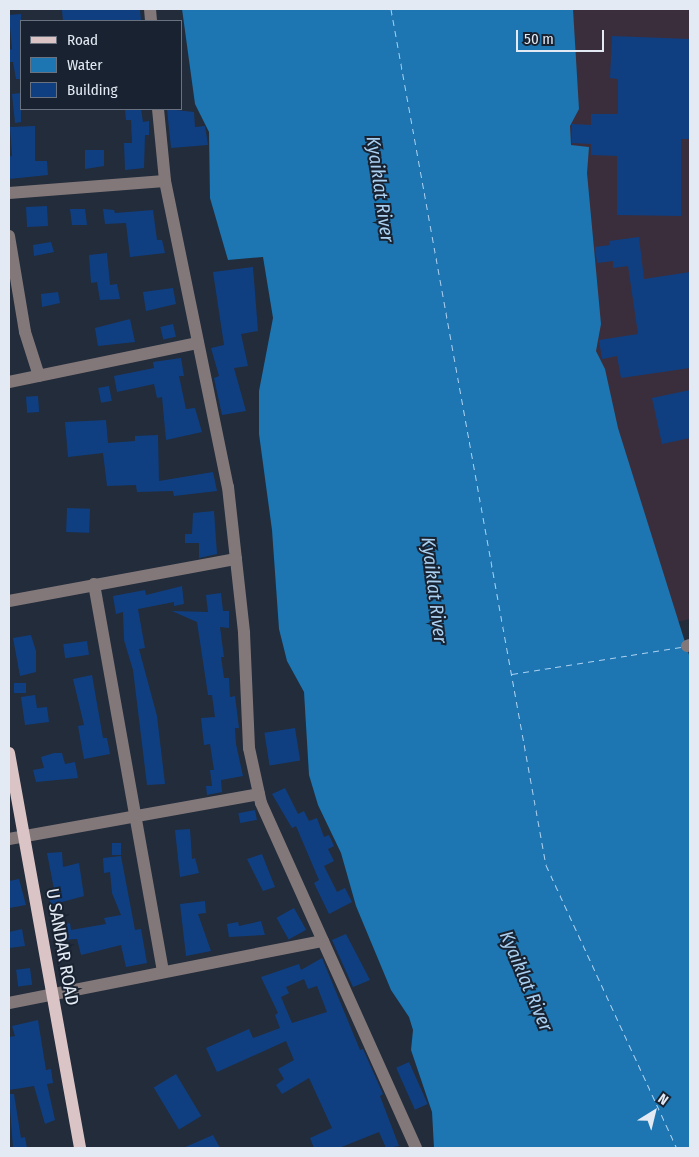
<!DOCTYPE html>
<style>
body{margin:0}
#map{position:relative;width:699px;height:1157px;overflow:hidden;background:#222c3b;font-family:"Fira Sans Condensed",sans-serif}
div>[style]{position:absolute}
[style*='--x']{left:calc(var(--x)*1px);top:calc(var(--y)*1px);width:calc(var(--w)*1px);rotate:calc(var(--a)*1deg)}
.industrial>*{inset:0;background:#3a2e3c}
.water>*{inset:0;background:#1d75b1}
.ferry>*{height:1px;margin-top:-0.5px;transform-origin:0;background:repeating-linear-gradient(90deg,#abd1f2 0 6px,transparent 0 11px)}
.building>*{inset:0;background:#103f81;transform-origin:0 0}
.minor>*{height:12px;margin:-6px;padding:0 6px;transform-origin:6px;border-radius:6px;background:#837879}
.major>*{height:12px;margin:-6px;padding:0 6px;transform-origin:6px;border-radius:6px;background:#dbc4c6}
span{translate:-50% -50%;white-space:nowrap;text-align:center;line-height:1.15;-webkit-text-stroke:4px #182230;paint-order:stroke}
.street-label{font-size:18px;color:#e3eaf4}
.water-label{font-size:19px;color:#abd1f2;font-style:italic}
.frame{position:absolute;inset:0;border:10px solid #e3eaf4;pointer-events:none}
.legend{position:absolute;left:20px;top:20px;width:162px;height:90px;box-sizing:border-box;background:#182230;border:1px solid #69727e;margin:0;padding:6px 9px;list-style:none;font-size:15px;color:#e3eaf4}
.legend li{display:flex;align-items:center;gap:10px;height:25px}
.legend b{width:25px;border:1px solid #69727e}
.north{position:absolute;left:629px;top:1087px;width:50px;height:50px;-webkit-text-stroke:4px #182230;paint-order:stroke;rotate:36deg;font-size:14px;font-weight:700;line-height:20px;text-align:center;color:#e3eaf4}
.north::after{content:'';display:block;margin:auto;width:18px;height:22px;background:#e3eaf4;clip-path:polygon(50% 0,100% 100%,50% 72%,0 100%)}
.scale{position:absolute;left:516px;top:30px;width:88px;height:22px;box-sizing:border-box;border:2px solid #e3eaf4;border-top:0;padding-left:6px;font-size:15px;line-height:18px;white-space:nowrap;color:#e3eaf4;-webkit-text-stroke:4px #182230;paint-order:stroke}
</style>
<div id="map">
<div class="industrial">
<div style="clip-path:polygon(543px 9px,690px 9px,690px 619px,650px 628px,588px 383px)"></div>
</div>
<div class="water">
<div style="clip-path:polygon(182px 9px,573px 9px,579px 109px,570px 126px,571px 145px,589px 147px,587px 173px,601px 324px,596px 351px,605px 369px,618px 428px,690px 658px,690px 1148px,434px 1148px,432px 1112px,411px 1050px,413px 1030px,409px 1017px,391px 990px,356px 906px,341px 853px,318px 805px,309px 775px,304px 692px,287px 661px,279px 629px,272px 530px,259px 434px,259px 391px,273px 318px,263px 257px,228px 260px,210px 198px,209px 132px,195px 104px)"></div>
</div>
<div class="ferry">
<div style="--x:391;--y:9;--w:870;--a:79.74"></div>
<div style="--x:546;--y:865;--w:312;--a:65.2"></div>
<div style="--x:512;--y:674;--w:171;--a:-9.1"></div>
</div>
<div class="building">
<div style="clip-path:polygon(73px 9px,140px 9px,141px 21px,63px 21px,62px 10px)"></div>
<div style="clip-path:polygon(21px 14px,21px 79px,16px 79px,13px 62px,9px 62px,9px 50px,12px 49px,9px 15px)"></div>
<div style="clip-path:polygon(612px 36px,690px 39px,690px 139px,681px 139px,681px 216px,617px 215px,617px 156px,591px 155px,591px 144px,572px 143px,572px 124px,591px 125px,591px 114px,618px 114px,618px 79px,610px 78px)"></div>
<div style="clip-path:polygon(21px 93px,21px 122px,15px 123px,12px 94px)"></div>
<div style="clip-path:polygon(125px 109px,141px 109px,143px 122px,149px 121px,149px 135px,145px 135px,144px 168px,125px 170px,124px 143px,132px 143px,131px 120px,126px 120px)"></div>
<div style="clip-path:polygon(167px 109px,194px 112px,195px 127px,205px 126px,208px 145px,171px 148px)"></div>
<div style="clip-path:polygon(35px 126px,35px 161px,47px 161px,48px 175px,9px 179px,9px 157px,12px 156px,10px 127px)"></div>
<div style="clip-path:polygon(85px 150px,104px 150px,104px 166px,85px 169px)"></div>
<div style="left:47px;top:206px;width:20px;height:21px;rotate:87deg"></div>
<div style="clip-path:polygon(70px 209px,85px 209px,87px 225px,72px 225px)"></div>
<div style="clip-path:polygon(103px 209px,114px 210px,115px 213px,153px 210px,157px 240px,162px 240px,165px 253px,130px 257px,126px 223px,105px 224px)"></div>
<div style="clip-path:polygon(639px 237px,644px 279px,690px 272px,690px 368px,621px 378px,617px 356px,602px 359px,599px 340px,638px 334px,628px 266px,613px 268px,613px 261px,597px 263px,595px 247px,610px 245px,609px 241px)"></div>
<div style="clip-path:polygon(51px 242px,54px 252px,34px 256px,33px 245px)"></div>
<div style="clip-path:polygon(107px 253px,110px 285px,117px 284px,120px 299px,100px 300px,97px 282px,91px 283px,89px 255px)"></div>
<div style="clip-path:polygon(253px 267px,258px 331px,241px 334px,248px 366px,234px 368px,246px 411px,222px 415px,214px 378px,219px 376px,211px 348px,224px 345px,213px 272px)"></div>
<div style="clip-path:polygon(173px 288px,176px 304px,146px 311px,143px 292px)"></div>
<div style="clip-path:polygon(58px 292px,60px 303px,42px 307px,41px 294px)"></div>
<div style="clip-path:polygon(130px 319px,135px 342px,98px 346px,95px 328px)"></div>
<div style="left:173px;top:324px;width:13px;height:13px;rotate:77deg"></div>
<div style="clip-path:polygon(181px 358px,184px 376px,179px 376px,186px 409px,195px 408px,202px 432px,166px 440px,162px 397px,157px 398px,154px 384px,117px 392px,114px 376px,154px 368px,153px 362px)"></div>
<div style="left:109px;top:386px;width:15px;height:11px;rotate:79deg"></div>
<div style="clip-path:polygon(690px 390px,690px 438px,662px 444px,652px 398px)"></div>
<div style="left:38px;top:396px;width:16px;height:12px;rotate:86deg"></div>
<div style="clip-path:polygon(106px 420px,108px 443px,135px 441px,135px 436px,158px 435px,159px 481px,213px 472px,217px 491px,174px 496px,173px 491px,137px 492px,136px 485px,107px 486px,103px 453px,68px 457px,65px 422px)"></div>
<div style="left:67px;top:508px;width:23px;height:24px;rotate:2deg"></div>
<div style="clip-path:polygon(214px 511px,217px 554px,199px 558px,199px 543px,185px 543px,185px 534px,192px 534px,193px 513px)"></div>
<div style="clip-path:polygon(182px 586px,184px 604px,174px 606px,174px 602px,138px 609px,145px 648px,139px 649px,157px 716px,165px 784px,147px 785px,133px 670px,124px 640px,123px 612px,116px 614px,113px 596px,145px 590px,146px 595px)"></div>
<div style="clip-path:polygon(221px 593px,223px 611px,229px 611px,229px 628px,220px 627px,224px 657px,221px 657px,224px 678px,229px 678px,230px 697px,235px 696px,239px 728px,235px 728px,236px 744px,243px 776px,221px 780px,222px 792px,207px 795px,206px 786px,212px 786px,210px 770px,214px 770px,210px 744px,204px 745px,201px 718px,215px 717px,212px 695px,208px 695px,197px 622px,172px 611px,208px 612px,206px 595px)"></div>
<div style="clip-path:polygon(31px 635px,36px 651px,36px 672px,20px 676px,13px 638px)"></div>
<div style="left:87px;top:641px;width:14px;height:24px;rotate:82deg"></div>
<div style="clip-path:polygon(92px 675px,103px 738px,107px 738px,110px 754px,84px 759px,78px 726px,84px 725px,73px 679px)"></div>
<div style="left:14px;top:683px;width:12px;height:10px"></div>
<div style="clip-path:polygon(35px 695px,37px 708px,47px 707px,49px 722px,25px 725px,21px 697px)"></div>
<div style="left:295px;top:728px;width:33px;height:31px;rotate:81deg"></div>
<div style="clip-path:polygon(54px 753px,62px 753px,65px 764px,75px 762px,78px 778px,36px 782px,33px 770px,44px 768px,41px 757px)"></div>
<div style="clip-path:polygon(285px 788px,298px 814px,304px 811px,309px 821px,317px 818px,324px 837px,329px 835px,334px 846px,328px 849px,334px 861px,324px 866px,337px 892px,345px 888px,352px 902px,329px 914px,314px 883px,319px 880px,296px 826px,292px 828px,272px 794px)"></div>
<div style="left:255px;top:810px;width:10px;height:17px;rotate:79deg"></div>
<div style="clip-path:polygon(190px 829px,192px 859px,195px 858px,199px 873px,180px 877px,175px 830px)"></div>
<div style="left:112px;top:843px;width:9px;height:12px"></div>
<div style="clip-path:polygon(62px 852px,63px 867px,79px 863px,84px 896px,51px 905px,48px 891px,54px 889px,47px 853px)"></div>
<div style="clip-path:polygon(262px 854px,275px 887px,263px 891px,247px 859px)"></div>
<div style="clip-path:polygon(121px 856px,135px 930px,141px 929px,147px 963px,126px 967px,121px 945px,81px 955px,77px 939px,62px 940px,60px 925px,70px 923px,71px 930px,106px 924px,104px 918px,121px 915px,112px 893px,110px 872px,104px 873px,103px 858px)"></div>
<div style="clip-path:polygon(19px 879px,26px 905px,9px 908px,9px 881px)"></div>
<div style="clip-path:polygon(205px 901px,206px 913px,198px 914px,211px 951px,186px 956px,180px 904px)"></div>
<div style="left:294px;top:908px;width:25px;height:20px;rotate:61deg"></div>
<div style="clip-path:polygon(261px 921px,265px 935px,229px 937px,227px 924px,238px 922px,239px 926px)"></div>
<div style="clip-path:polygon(22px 929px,25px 946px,9px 948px,9px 932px)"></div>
<div style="clip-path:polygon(346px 934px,370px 980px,353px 987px,332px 940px)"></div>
<div style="clip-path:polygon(evenodd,322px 958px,360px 1050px,363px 1049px,383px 1094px,380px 1096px,399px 1146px,386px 1148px,379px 1132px,339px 1148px,314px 1148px,310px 1138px,332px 1128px,309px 1078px,282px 1094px,276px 1085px,284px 1079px,278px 1069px,294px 1060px,286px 1041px,217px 1072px,206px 1048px,249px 1029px,253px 1038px,280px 1028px,275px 1015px,278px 1013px,261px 977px,299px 964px,301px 970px,322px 958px,304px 979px,308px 989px,317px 986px,327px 1012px,292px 1023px,281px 997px,289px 993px,286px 987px,304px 979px)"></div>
<div style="left:30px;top:968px;width:17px;height:14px;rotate:83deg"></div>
<div style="clip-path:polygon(38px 1020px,46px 1070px,51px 1069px,53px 1083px,47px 1084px,55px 1120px,45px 1124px,34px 1086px,9px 1090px,9px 1037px,15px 1036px,12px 1026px)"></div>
<div style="left:409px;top:1062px;width:46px;height:14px;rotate:66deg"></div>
<div style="left:176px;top:1074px;width:49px;height:26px;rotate:59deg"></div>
<div style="clip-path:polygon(9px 1094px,14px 1094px,21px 1138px,25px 1137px,27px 1148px,13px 1148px)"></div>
<div style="clip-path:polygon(213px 1135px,220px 1148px,183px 1148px)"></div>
</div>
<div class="minor">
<div style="--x:150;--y:9;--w:12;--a:85"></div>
<div style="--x:158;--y:109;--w:72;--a:84.4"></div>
<div style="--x:165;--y:181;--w:312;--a:78.4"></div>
<div style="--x:228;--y:487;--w:147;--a:83.7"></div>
<div style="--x:244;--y:633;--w:115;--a:87.5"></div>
<div style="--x:249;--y:748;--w:56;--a:77.7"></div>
<div style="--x:261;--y:803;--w:378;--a:65.8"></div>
<div style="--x:9;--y:193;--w:156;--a:-4.4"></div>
<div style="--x:9;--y:236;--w:97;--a:80.5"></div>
<div style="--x:25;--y:332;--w:46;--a:72.3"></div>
<div style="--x:9;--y:382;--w:193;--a:-11.7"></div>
<div style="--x:94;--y:584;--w:393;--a:79.9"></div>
<div style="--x:9;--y:601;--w:231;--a:-10.5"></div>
<div style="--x:687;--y:646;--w:3;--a:-18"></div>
<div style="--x:9;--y:839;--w:254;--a:-10.2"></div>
<div style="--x:9;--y:1003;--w:320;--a:-11.2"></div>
</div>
<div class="major">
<div style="--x:9;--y:753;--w:401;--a:79.8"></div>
</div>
<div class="street-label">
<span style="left:62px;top:947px;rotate:80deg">U SANDAR ROAD</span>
</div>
<div class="water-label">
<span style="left:380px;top:189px;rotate:82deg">Kyaiklat River</span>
<span style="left:434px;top:590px;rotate:83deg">Kyaiklat River</span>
<span style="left:526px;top:981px;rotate:67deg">Kyaiklat River</span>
</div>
<div class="frame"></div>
<ul class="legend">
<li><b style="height:6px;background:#dbc4c6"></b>Road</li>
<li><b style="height:14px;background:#1d75b1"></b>Water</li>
<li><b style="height:14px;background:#103f81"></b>Building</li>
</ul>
<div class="north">N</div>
<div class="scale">50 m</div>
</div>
